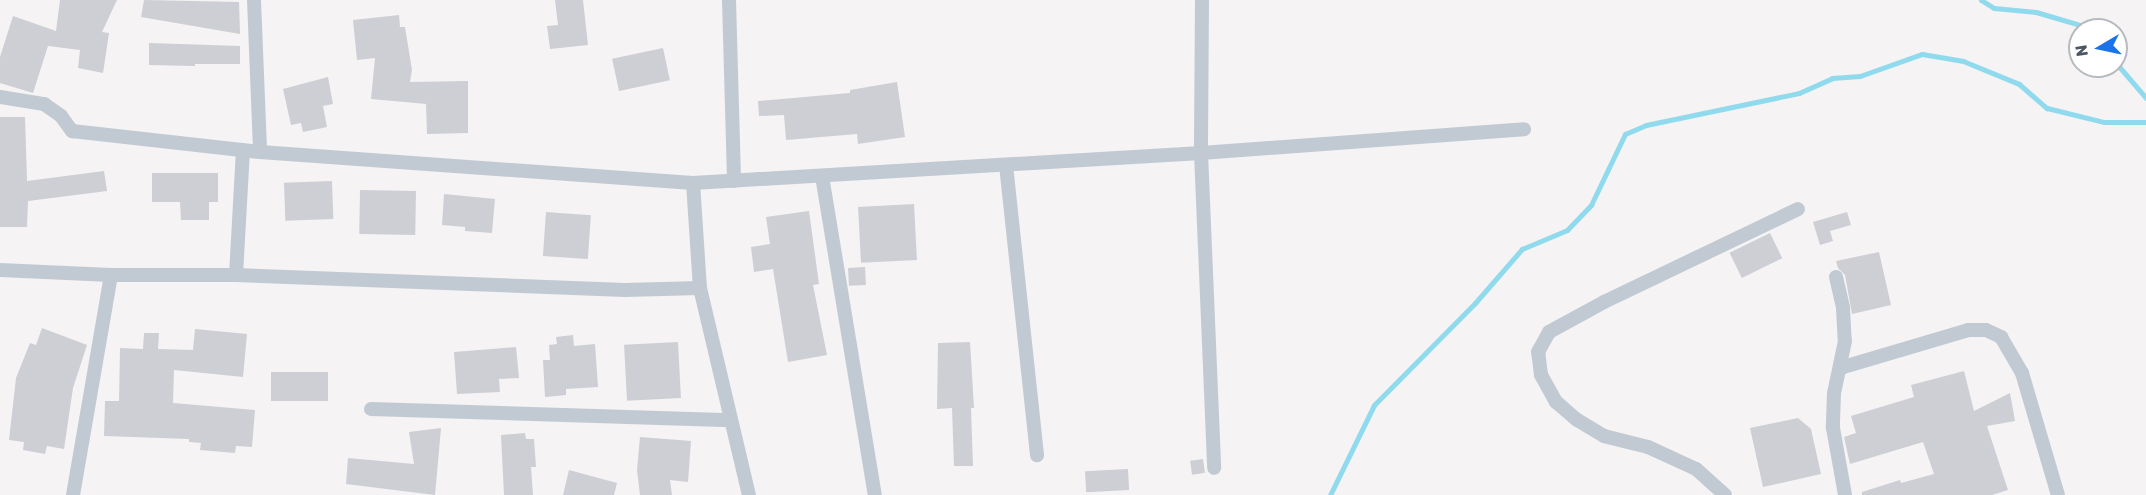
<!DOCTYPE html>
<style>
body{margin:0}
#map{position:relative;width:2146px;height:495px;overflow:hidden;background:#f5f3f3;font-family:Rubik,sans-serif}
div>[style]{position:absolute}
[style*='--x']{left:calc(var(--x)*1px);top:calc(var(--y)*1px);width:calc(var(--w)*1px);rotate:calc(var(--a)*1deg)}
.stream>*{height:5px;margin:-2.5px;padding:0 2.5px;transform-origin:2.5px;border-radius:2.5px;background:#90daee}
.building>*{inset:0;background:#cdcfd5;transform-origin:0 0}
.street>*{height:14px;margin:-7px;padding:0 7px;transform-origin:7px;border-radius:7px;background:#c1cad2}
span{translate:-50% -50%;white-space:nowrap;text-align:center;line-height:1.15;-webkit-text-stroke:6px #fff;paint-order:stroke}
.north{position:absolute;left:2068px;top:18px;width:60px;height:60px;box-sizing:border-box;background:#fff;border:2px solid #b7bbc0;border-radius:50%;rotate:261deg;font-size:16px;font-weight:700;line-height:24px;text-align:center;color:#4a5661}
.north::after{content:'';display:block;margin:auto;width:21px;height:27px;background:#1a73e8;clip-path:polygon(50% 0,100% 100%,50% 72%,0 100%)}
</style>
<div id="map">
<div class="stream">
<div style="--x:1981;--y:0;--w:15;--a:32"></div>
<div style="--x:1994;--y:8;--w:42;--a:5.4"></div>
<div style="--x:2036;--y:12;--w:50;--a:16.3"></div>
<div style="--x:2084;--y:26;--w:6;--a:45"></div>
<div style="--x:2116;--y:63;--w:46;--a:49.4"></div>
<div style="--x:1330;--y:495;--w:100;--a:-63.9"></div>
<div style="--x:1374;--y:405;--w:144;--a:-45.3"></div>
<div style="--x:1475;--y:303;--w:72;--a:-49"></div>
<div style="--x:1522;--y:249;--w:49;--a:-22.9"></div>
<div style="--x:1567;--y:230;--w:35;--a:-46"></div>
<div style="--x:1591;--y:205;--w:79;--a:-64.4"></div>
<div style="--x:1625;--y:134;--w:23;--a:-23"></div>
<div style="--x:1646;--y:125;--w:156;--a:-11.8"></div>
<div style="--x:1799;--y:93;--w:36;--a:-24"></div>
<div style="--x:1832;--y:78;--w:28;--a:-4"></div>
<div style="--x:1860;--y:76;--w:66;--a:-19.5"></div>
<div style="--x:1922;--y:54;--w:42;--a:9.7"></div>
<div style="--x:1963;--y:61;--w:61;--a:22.3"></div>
<div style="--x:2019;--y:84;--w:37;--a:41"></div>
<div style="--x:2047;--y:108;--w:59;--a:13.8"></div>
<div style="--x:2104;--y:122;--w:42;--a:0"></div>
</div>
<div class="building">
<div style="clip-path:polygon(60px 0,117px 0,102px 32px,109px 33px,103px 73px,78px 68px,80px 50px,48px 46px,33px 93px,0 83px,0 57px,13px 16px,56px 31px)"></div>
<div style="clip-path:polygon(144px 0,239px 2px,240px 34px,141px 17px)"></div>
<div style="clip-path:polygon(555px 0,583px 0,588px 45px,550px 49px,547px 26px,558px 25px)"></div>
<div style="clip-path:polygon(399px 15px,400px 27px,405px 27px,412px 70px,410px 82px,468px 81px,468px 133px,427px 134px,426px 104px,371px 99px,375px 58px,357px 60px,353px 20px)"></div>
<div style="clip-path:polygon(149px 43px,240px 46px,240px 64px,195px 64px,195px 66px,149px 65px)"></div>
<div style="left:663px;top:48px;width:33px;height:52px;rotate:78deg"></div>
<div style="clip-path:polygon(328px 77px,333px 104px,323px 106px,327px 127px,303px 132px,301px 123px,291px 125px,283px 89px)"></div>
<div style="clip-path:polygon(897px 82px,905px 137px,858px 144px,857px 134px,786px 140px,784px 115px,759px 116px,758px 101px,850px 93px,850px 90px)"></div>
<div style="clip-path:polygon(0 117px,25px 117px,27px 181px,104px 171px,107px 191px,28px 201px,27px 227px,0 227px)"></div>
<div style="clip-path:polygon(152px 173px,218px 173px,218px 202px,209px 202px,209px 220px,181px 220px,180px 202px,152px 202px)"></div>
<div style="left:332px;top:181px;width:38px;height:48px;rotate:88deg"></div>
<div style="left:360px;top:190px;width:56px;height:44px;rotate:1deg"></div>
<div style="clip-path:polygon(444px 194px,495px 199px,492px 233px,465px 231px,465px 227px,442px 225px)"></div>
<div style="left:914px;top:204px;width:56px;height:56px;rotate:87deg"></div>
<div style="clip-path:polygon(809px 211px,819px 284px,813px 285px,827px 355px,788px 362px,773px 269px,754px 272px,751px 247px,770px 244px,766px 217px)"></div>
<div style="left:546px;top:212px;width:45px;height:44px;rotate:4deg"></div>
<div style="clip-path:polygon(1847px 212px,1851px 225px,1830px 231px,1833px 241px,1820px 245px,1813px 222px)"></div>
<div style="left:1770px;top:233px;width:28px;height:45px;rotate:64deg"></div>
<div style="clip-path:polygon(1879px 252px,1891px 305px,1852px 314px,1845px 275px,1838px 268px,1836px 261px)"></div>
<div style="left:865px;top:267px;width:18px;height:17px;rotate:87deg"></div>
<div style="clip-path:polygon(42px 328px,87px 345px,73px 388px,64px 449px,47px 446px,45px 454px,23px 450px,24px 442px,9px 440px,16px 378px,30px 343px,36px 345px)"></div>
<div style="clip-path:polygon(195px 329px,247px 334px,243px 377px,174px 370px,173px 403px,255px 410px,252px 447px,236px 446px,235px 453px,200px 450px,201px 443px,189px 442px,189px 439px,104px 436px,105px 401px,119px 401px,120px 348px,143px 349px,144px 333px,159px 333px,158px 349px,193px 350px)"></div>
<div style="clip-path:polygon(573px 335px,574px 346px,595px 344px,598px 387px,566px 389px,566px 395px,545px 397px,543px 360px,550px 360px,549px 345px,557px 344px,556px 337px)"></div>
<div style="left:678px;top:342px;width:56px;height:54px;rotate:87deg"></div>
<div style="clip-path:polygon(970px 342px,974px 408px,971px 408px,973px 466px,954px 466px,952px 408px,937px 409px,938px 343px)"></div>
<div style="clip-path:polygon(516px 347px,519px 378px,499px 379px,500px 392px,457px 394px,454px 352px)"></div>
<div style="clip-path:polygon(1964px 371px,1974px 411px,2010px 393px,2015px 421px,1987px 426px,2008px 490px,1992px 495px,1862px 495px,1862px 492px,1900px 480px,1901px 483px,1934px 474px,1923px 442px,1850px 464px,1844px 437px,1856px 433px,1851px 416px,1914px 397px,1911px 385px)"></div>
<div style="left:271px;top:372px;width:57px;height:29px"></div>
<div style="clip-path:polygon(1798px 418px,1811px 429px,1821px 474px,1763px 487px,1750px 428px)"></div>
<div style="clip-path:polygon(441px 428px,435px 495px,346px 484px,348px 458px,414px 464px,409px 432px)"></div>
<div style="clip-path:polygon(525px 433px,526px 439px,534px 439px,536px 467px,531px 467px,533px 495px,504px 495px,501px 435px)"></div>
<div style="clip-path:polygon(640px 437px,691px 441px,688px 482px,670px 480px,672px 495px,640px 495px,637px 470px)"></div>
<div style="left:1203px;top:459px;width:14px;height:13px;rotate:82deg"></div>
<div style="left:1128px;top:469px;width:21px;height:43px;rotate:87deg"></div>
<div style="clip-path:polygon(569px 470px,617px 483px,614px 495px,563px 495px)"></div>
</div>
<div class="street">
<div style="--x:254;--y:0;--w:152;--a:87.7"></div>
<div style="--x:729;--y:0;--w:181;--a:88.4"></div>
<div style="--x:1202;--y:0;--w:153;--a:90.4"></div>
<div style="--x:1201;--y:153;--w:315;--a:87.6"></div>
<div style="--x:0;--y:97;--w:45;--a:9"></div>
<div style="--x:44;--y:104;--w:21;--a:35"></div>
<div style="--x:61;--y:116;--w:19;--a:54"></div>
<div style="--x:72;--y:131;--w:189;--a:6.4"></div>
<div style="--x:260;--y:152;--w:434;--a:4.1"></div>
<div style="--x:693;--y:183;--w:509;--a:-3.38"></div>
<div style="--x:1201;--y:153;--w:324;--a:-4.2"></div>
<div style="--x:1006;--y:165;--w:292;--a:83.9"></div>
<div style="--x:822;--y:176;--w:323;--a:80.6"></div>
<div style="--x:693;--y:183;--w:105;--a:86.2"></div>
<div style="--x:700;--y:288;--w:213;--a:76.7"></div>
<div style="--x:0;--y:270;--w:111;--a:2.6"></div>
<div style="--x:111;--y:275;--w:125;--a:0"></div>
<div style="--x:236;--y:275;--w:389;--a:2.2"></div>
<div style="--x:625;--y:290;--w:75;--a:-1.5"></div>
<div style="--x:236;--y:275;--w:125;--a:-86.8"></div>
<div style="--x:1836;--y:277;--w:32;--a:77"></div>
<div style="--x:1843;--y:308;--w:33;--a:87"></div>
<div style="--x:1845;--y:341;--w:53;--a:101.9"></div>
<div style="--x:1834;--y:393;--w:35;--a:92"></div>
<div style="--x:1833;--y:428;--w:68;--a:79.8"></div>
<div style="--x:1840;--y:368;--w:134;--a:-16.5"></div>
<div style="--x:1968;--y:330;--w:18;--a:0"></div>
<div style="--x:1986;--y:330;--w:17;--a:25"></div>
<div style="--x:2001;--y:337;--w:42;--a:59.7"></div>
<div style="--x:2022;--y:373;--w:127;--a:73.6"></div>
<div style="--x:371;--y:409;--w:360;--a:1.8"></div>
<div style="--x:73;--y:495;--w:223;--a:-80.2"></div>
<div style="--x:1725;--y:495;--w:39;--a:-138"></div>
<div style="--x:1696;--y:469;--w:53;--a:-155.4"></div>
<div style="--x:1648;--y:447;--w:45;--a:-166"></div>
<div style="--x:1604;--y:436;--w:31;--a:-149"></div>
<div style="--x:1577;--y:420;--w:28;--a:-139"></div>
<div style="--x:1556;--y:402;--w:31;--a:-119"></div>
<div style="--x:1541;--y:375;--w:23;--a:-97"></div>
<div style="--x:1538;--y:352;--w:23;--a:-61"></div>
<div style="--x:1549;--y:332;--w:63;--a:-28.6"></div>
<div style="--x:1604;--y:302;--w:215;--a:-25.6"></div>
</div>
<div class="north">N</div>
</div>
